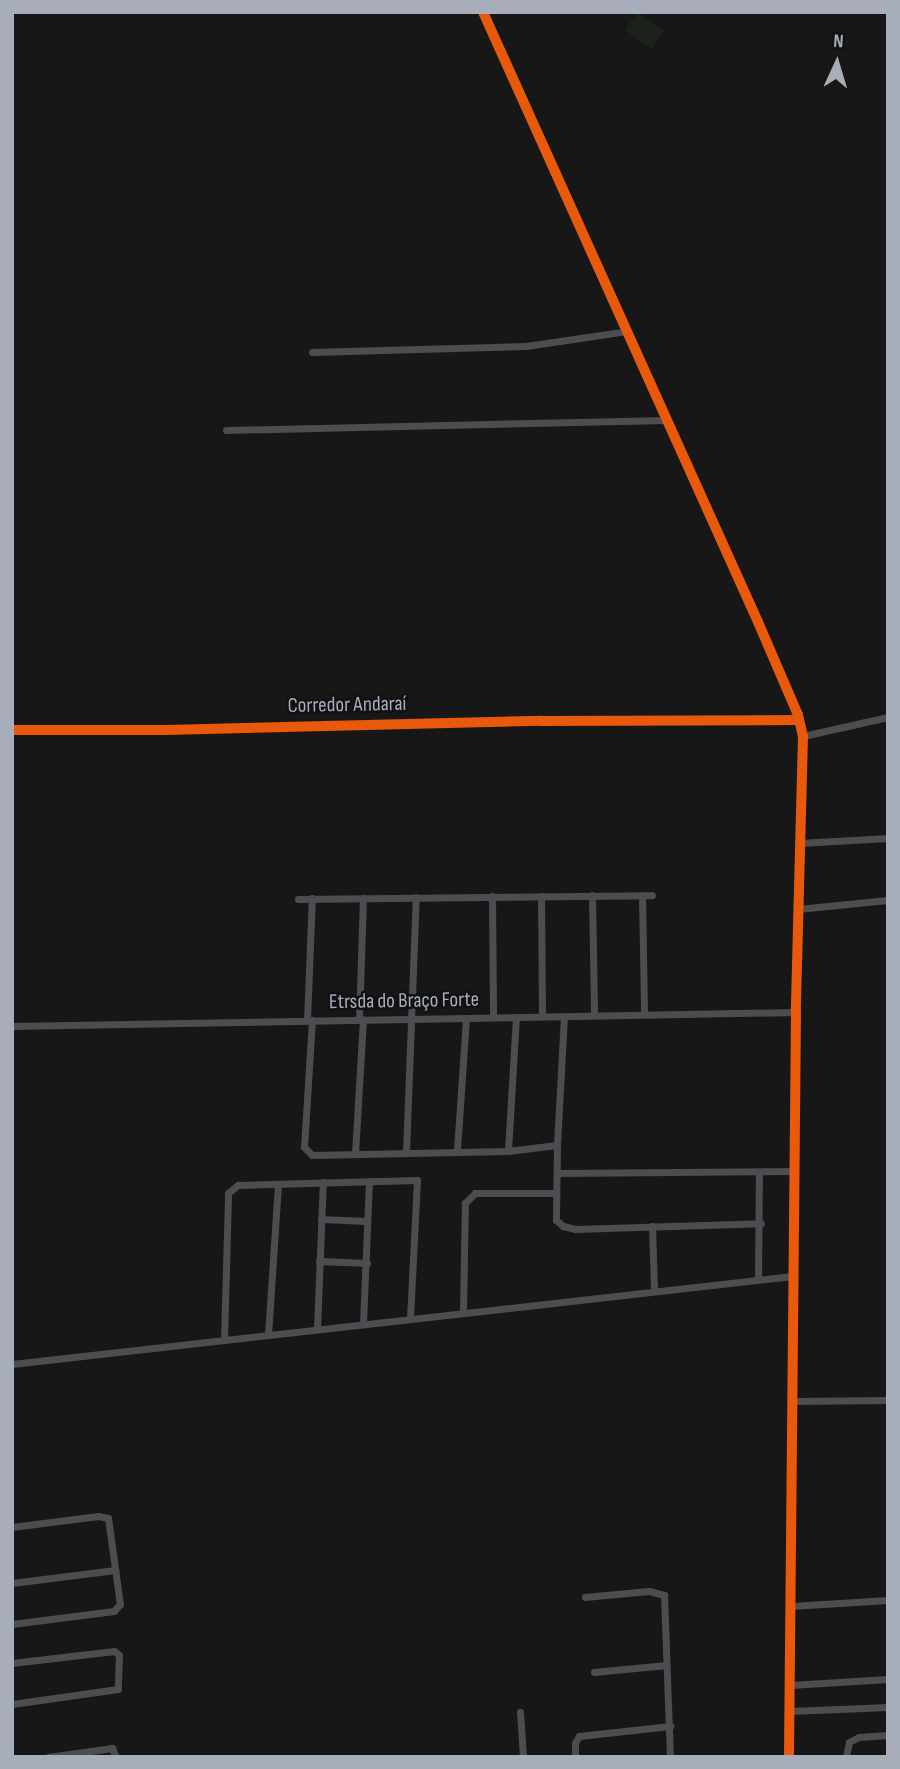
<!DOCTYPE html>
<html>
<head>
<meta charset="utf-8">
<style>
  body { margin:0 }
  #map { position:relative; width:900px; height:1769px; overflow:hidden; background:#171717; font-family:"Sofia Sans Condensed",sans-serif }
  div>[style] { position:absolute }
  .green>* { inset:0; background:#1b221b }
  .minor>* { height:7px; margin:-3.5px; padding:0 3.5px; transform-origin:3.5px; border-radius:3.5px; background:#4b4d50 }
  .cycleway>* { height:10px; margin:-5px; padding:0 5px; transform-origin:5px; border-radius:5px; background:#e8590c }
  span { translate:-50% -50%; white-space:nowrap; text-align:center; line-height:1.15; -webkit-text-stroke:5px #111113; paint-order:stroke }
  .street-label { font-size:21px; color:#a7aeba }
  .frame { position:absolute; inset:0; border:14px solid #a7aeba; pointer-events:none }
  .north { position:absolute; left:802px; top:28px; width:70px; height:70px; -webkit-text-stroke:5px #111113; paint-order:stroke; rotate:4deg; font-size:19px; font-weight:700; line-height:28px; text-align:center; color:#a7aeba }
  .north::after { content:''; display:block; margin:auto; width:24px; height:32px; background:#a7aeba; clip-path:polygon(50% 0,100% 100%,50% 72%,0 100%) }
</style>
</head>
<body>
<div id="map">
  <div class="green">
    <i style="clip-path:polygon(637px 13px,664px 31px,652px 49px,625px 30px)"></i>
  </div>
  <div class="minor">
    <i style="left:483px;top:12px;width:669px;rotate:65.73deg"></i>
    <i style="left:758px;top:622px;width:101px;rotate:66.7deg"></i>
    <i style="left:798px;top:715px;width:22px;rotate:77deg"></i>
    <i style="left:803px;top:736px;width:276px;rotate:91.5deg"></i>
    <i style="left:796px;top:1012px;width:745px;rotate:90.54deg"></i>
    <i style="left:312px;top:352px;width:214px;rotate:-1.6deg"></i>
    <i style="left:526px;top:346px;width:102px;rotate:-8.4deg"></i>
    <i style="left:226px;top:430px;width:441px;rotate:-1.3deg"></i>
    <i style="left:12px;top:730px;width:153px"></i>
    <i style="left:165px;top:730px;width:376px;rotate:-1.4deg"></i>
    <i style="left:541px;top:721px;width:258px;rotate:-0.2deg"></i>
    <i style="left:803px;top:736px;width:87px;rotate:-12.6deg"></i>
    <i style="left:800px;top:843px;width:88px;rotate:-3.3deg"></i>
    <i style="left:592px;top:895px;width:120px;rotate:89deg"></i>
    <i style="left:642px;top:895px;width:119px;rotate:89deg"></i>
    <i style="left:492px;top:896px;width:121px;rotate:89.5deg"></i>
    <i style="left:541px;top:896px;width:120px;rotate:89.5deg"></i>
    <i style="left:298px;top:899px;width:354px;rotate:-0.6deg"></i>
    <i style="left:798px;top:909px;width:90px;rotate:-5.7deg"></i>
    <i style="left:359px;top:1019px;width:121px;rotate:-88.1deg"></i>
    <i style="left:307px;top:1020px;width:122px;rotate:-87.7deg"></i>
    <i style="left:312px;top:1020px;width:127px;rotate:93.6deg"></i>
    <i style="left:304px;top:1147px;width:11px;rotate:45deg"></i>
    <i style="left:312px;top:1155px;width:196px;rotate:-1.2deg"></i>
    <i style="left:508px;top:1151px;width:49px;rotate:-7deg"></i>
    <i style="left:557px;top:1145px;width:129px;rotate:-86.9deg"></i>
    <i style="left:12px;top:1026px;width:784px;rotate:-1.02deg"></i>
    <i style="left:557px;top:1145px;width:75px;rotate:90.8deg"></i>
    <i style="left:556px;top:1220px;width:9px;rotate:41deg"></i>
    <i style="left:563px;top:1226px;width:12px;rotate:14deg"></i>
    <i style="left:575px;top:1229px;width:186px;rotate:-1.8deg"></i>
    <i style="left:457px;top:1150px;width:132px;rotate:-86.1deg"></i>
    <i style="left:508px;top:1151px;width:134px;rotate:-86.6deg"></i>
    <i style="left:406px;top:1152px;width:255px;rotate:-87.8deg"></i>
    <i style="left:355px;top:1154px;width:135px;rotate:-86.6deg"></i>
    <i style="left:557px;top:1173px;width:237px;rotate:-0.5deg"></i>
    <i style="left:321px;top:1219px;width:46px;rotate:2.5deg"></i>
    <i style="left:652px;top:1226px;width:65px;rotate:88.2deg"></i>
    <i style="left:319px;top:1261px;width:48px;rotate:2.4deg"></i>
    <i style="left:758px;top:1279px;width:106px;rotate:-89.5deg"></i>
    <i style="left:463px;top:1313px;width:110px;rotate:-89deg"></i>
    <i style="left:465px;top:1203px;width:14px;rotate:-45deg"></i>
    <i style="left:475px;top:1193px;width:81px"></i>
    <i style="left:363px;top:1324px;width:143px;rotate:-87.6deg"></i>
    <i style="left:317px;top:1329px;width:147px;rotate:-87.7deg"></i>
    <i style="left:268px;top:1335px;width:151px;rotate:-86.2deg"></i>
    <i style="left:224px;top:1340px;width:147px;rotate:-88.4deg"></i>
    <i style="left:228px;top:1193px;width:13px;rotate:-39deg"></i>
    <i style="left:238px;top:1185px;width:179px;rotate:-1.6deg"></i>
    <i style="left:417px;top:1180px;width:139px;rotate:92.9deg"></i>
    <i style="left:12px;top:1364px;width:786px;rotate:-6.43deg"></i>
    <i style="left:792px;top:1401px;width:96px;rotate:-0.6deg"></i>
    <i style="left:12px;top:1527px;width:87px;rotate:-7.3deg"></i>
    <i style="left:98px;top:1516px;width:10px;rotate:11deg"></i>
    <i style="left:108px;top:1518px;width:87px;rotate:82.1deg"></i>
    <i style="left:120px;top:1604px;width:9px;rotate:131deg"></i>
    <i style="left:114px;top:1611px;width:103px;rotate:172.7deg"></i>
    <i style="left:12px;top:1583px;width:104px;rotate:-7.2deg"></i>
    <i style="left:585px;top:1597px;width:64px;rotate:-5.4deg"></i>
    <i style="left:649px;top:1591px;width:16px;rotate:15deg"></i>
    <i style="left:664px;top:1595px;width:162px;rotate:87.9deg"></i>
    <i style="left:791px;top:1606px;width:97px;rotate:-3.5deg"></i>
    <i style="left:12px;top:1663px;width:103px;rotate:-6.7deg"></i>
    <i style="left:114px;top:1651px;width:6px;rotate:39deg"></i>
    <i style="left:119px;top:1655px;width:34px;rotate:92deg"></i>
    <i style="left:118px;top:1689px;width:107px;rotate:171.9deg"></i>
    <i style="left:594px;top:1672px;width:73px;rotate:-5.5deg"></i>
    <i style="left:790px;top:1685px;width:98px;rotate:-3.5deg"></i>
    <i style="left:790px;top:1711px;width:98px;rotate:-2.3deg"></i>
    <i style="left:520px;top:1712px;width:45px;rotate:86.2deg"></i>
    <i style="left:48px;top:1757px;width:65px;rotate:-8deg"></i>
    <i style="left:112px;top:1748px;width:10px;rotate:66deg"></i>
    <i style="left:575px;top:1757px;width:14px;rotate:-90deg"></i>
    <i style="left:575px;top:1743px;width:8px;rotate:-60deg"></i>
    <i style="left:579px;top:1736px;width:92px;rotate:-6.3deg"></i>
    <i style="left:846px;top:1757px;width:15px;rotate:-79deg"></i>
    <i style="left:849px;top:1742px;width:11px;rotate:-27deg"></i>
    <i style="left:859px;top:1737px;width:29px;rotate:-4deg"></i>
  </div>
  <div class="cycleway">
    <i style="left:483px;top:12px;width:669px;rotate:65.73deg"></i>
    <i style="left:758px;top:622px;width:101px;rotate:66.7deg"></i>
    <i style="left:798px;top:715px;width:22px;rotate:77deg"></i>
    <i style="left:803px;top:736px;width:276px;rotate:91.5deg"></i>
    <i style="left:796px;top:1012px;width:745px;rotate:90.54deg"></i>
    <i style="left:12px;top:730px;width:153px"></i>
    <i style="left:165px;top:730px;width:376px;rotate:-1.4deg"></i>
    <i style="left:541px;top:721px;width:258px;rotate:-0.2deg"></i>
  </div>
  <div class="street-label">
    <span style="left:347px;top:705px;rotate:-1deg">Corredor Andaraí</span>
    <span style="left:404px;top:1001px;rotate:-1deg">Etrsda do Braço Forte</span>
  </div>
  <div class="frame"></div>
  <div class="north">N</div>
</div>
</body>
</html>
